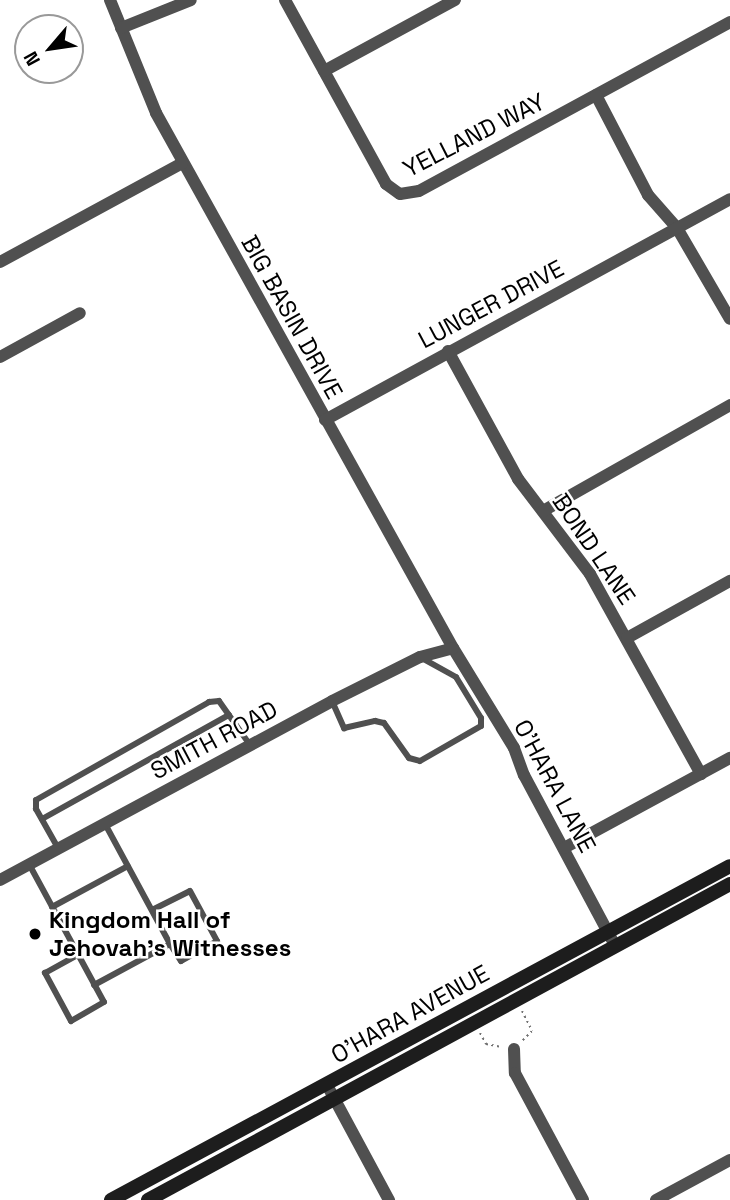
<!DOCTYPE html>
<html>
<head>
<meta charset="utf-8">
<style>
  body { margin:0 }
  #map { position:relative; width:730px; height:1200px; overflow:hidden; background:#fff; font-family:"Space Grotesk",sans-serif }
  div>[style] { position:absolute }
  .path>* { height:2px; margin-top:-1px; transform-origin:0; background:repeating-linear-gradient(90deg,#727272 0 2px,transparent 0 5.5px) }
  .lane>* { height:6px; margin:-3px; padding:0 3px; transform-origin:3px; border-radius:3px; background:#505050 }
  .street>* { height:12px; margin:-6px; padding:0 6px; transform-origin:6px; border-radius:6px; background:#505050 }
  .secondary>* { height:14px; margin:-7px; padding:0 7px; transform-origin:7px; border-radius:7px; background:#1d1d1d }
  .dots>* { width:19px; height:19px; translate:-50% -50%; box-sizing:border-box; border:4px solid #fff; border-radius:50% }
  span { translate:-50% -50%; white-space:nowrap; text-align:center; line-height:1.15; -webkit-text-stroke:5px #fff; paint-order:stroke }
  .street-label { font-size:24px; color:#000 }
  .poi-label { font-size:24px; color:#000; font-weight:700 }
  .left { translate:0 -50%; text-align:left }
  .north { position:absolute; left:14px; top:14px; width:70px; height:70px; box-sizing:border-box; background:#fff; border:2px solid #999; border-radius:50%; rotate:241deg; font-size:19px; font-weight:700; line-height:28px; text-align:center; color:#000 }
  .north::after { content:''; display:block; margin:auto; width:24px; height:32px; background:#000; clip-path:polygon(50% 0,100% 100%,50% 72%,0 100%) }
</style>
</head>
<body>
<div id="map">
  <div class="path">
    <i style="left:522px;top:1011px;width:22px;rotate:63deg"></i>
    <i style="left:532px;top:1031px;width:14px;rotate:135deg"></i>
    <i style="left:480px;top:1033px;width:13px;rotate:61deg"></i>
    <i style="left:486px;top:1044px;width:16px;rotate:11deg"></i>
  </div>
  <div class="lane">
    <i style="left:332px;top:701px;width:30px;rotate:66deg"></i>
    <i style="left:344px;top:728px;width:32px;rotate:-13deg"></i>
    <i style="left:375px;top:721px;width:9px;rotate:13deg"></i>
    <i style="left:384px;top:723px;width:43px;rotate:54.5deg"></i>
    <i style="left:409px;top:758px;width:11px;rotate:15deg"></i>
    <i style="left:420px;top:761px;width:70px;rotate:-29.8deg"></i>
    <i style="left:481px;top:726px;width:8px;rotate:-90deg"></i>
    <i style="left:481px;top:718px;width:48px;rotate:-121.4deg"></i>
    <i style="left:456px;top:677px;width:39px;rotate:-151deg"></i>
    <i style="left:42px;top:819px;width:214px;rotate:-29.1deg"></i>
    <i style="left:58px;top:848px;width:45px;rotate:-119.4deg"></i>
    <i style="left:36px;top:809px;width:9px;rotate:-90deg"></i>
    <i style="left:36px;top:800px;width:199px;rotate:-29.5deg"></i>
    <i style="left:209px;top:702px;width:10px;rotate:-6deg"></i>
    <i style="left:219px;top:701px;width:54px;rotate:54.8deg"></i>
    <i style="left:29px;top:864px;width:157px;rotate:61.5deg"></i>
    <i style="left:104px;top:1002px;width:38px;rotate:150deg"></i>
    <i style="left:71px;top:1021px;width:55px;rotate:-118.4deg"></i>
    <i style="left:45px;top:973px;width:38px;rotate:-29deg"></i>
    <i style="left:52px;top:907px;width:86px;rotate:-28.3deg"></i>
    <i style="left:152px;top:910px;width:42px;rotate:-26.6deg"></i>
    <i style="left:190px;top:891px;width:57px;rotate:61.6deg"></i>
    <i style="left:217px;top:941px;width:41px;rotate:150.9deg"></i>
    <i style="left:181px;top:961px;width:20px;rotate:-123deg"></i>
    <i style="left:94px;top:985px;width:86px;rotate:-28.3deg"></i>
    <i style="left:170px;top:944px;width:139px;rotate:-118.4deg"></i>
  </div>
  <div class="street">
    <i style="left:110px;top:0;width:122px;rotate:67.8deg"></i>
    <i style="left:156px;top:113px;width:612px;rotate:60.96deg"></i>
    <i style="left:453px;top:648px;width:117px;rotate:58.6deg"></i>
    <i style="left:514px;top:748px;width:29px;rotate:70deg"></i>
    <i style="left:524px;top:775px;width:187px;rotate:61.9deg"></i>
    <i style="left:285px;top:0;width:210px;rotate:61.2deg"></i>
    <i style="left:386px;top:184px;width:17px;rotate:36deg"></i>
    <i style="left:400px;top:194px;width:19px;rotate:-9deg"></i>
    <i style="left:419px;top:191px;width:354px;rotate:-28.5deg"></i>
    <i style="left:121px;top:28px;width:75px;rotate:-21.8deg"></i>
    <i style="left:324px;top:71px;width:149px;rotate:-28.5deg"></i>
    <i style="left:596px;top:95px;width:113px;rotate:62.5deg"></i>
    <i style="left:648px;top:195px;width:44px;rotate:48.7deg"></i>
    <i style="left:677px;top:228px;width:105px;rotate:59.8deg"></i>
    <i style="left:0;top:262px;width:207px;rotate:-28.5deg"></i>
    <i style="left:448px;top:351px;width:146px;rotate:61.3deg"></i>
    <i style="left:518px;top:479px;width:119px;rotate:52.8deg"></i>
    <i style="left:590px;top:574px;width:229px;rotate:61deg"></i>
    <i style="left:0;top:357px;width:91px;rotate:-28.8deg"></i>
    <i style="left:325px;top:420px;width:461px;rotate:-28.6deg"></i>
    <i style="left:543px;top:511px;width:215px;rotate:-29.5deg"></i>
    <i style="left:627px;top:638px;width:118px;rotate:-29deg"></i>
    <i style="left:564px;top:848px;width:189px;rotate:-28.5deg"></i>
    <i style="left:0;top:880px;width:377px;rotate:-28.3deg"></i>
    <i style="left:332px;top:701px;width:98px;rotate:-26.6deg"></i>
    <i style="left:420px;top:657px;width:34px;rotate:-15deg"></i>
    <i style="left:514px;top:1049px;width:24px;rotate:88deg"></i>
    <i style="left:515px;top:1073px;width:144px;rotate:61.8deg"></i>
    <i style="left:327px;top:1085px;width:131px;rotate:61.7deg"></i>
    <i style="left:656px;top:1200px;width:84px;rotate:-28.4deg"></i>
  </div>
  <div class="secondary">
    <i style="left:111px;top:1200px;width:703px;rotate:-28.35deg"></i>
    <i style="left:148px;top:1200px;width:662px;rotate:-28.5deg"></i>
  </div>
  <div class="dots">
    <i style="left:35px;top:934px;background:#000"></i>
  </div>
  <div class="street-label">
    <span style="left:474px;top:135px;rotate:-27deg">YELLAND WAY</span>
    <span style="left:491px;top:304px;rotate:-28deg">LUNGER DRIVE</span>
    <span style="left:292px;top:317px;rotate:61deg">BIG BASIN DRIVE</span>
    <span style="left:594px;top:549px;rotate:56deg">BOND LANE</span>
    <span style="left:214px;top:740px;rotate:-28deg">SMITH ROAD</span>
    <span style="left:555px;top:786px;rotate:62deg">O'HARA LANE</span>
    <span style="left:410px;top:1014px;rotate:-29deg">O'HARA AVENUE</span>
  </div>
  <div class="poi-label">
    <span class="left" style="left:49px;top:934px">Kingdom Hall of<br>Jehovah's Witnesses</span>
  </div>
  <div class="north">N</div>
</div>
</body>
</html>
